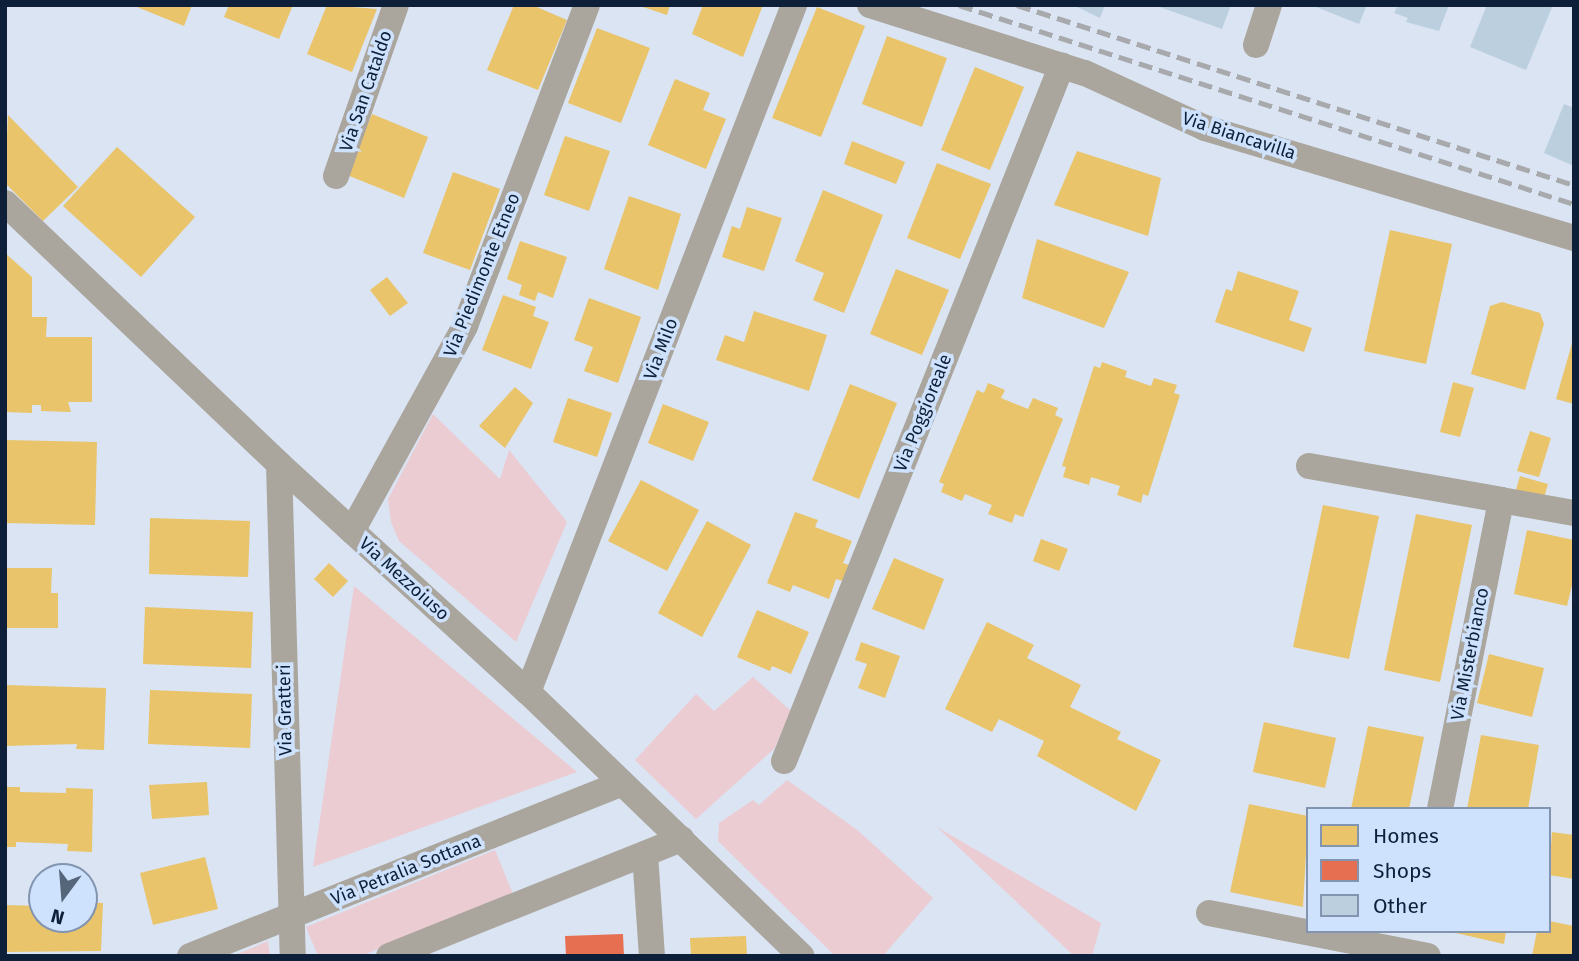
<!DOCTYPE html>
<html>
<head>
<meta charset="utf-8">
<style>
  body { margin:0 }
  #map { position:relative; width:1579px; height:961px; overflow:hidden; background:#dae4f2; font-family:"Fira Sans",sans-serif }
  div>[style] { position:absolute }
  .green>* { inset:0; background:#ecccd3 }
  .homes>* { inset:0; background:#e9c46a }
  .shops>* { inset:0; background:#e76f51 }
  .building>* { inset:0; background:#bbcfde }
  .street>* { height:26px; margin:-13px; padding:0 13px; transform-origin:13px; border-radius:13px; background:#aaa59d }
  .rail>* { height:5px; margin-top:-2.5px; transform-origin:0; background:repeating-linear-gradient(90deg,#a7a9ad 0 14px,transparent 0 21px) }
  span { translate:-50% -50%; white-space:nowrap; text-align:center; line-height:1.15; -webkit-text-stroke:7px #cfe2fd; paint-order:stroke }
  .street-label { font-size:18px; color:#0e2039 }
  .frame { position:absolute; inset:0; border:7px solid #0e2039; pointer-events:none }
  .legend { position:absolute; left:1306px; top:807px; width:245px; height:126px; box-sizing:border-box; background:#cfe2fd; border:2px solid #8294af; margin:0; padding:9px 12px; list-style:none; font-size:21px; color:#0e2039 }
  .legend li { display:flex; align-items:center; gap:14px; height:35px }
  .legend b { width:35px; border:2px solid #8294af }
  .north { position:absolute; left:28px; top:863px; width:70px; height:70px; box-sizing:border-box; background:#cfe2fd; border:2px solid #8294af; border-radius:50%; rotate:196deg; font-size:19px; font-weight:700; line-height:28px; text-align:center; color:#0e2039 }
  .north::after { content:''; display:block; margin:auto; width:24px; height:32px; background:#55657a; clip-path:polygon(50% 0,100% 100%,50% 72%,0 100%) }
</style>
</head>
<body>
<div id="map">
  <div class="green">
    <i style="clip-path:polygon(433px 414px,500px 479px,509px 450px,567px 522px,516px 642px,399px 541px,391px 522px,388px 499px)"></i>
    <i style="clip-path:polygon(354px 586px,577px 772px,313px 867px)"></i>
    <i style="clip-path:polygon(753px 677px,791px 711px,774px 749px,696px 819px,635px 760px,696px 694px,714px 711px)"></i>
    <i style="clip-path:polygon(787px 780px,856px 829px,933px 898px,883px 956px,835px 956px,718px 841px,719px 823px,753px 800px,759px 805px)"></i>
    <i style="clip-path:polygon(937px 827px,1101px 923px,1092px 956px,1074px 956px)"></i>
    <i style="clip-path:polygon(495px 850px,513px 894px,361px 956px,318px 956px,306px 927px)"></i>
    <i style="clip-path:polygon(268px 941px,270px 956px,233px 956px)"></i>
  </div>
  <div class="homes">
    <i style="clip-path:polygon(132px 5px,192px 5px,184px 26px)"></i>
    <i style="clip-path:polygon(229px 5px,293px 5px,279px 39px,224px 17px)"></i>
    <i style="clip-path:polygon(327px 5px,377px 9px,352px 72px,307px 54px)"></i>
    <i style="clip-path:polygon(514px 5px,532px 5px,567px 20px,538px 90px,487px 70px)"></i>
    <i style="clip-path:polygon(637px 5px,670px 5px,667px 15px)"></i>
    <i style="clip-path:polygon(703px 5px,763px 5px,743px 57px,692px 34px)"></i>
    <i style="clip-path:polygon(817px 7px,865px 26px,821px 137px,772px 118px)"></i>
    <i style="clip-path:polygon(597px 28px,650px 48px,621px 123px,568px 103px)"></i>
    <i style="clip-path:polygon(887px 36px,947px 58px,922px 127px,862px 104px)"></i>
    <i style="clip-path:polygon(975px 67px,1024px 87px,990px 170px,941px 150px)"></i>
    <i style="clip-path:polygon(675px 79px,710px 93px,703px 110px,726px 119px,706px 169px,648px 145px)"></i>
    <i style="clip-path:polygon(372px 114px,428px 137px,404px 198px,347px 175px)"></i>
    <i style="clip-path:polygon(8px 115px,78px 187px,43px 221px,5px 183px)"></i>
    <i style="clip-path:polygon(565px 136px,610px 151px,589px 211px,544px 195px)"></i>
    <i style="clip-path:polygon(852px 141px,905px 162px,896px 184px,844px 164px)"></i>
    <i style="clip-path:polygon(117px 147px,195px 217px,141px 277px,63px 206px)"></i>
    <i style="clip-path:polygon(1077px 151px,1161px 178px,1148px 236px,1054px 205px)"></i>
    <i style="clip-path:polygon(937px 163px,991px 184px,960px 259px,907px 238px)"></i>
    <i style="clip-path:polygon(453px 172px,500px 189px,470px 270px,423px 253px)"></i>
    <i style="clip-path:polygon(823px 190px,883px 215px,844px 313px,813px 300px,824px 273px,795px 261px)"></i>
    <i style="clip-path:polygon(629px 196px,681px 214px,658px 290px,604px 269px)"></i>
    <i style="clip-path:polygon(747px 207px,782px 218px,764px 271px,722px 257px,732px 226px,740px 229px)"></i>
    <i style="clip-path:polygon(1390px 230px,1452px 244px,1426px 364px,1364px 351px)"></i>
    <i style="clip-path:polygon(1037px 239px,1129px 272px,1104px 328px,1022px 298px)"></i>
    <i style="clip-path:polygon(520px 241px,567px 257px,553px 298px,538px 292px,535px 301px,519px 295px,522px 285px,507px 279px)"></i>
    <i style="clip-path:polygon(5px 253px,32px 277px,32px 317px,47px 317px,46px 337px,92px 337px,92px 402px,68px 402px,71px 412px,41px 411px,41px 405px,32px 405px,32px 413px,5px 412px)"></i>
    <i style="clip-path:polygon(896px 269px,949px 290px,922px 355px,870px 334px)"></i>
    <i style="clip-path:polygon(1238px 271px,1299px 291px,1289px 320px,1312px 328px,1304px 352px,1215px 322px,1226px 289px,1232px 291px)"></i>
    <i style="clip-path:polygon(387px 277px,408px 303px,390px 316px,370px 290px)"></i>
    <i style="clip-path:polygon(503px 295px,536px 307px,533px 316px,549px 322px,531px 369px,482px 350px)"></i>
    <i style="clip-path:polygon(589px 298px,641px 317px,618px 383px,584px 371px,593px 347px,574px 340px)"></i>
    <i style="clip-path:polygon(1502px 302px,1540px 313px,1544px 324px,1525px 390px,1471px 374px,1490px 306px)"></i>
    <i style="clip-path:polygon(754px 311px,827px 335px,809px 391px,716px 360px,725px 335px,744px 342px)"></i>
    <i style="clip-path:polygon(1573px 340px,1574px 341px,1574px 404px,1556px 399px)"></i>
    <i style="clip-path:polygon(1102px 362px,1127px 371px,1125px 377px,1151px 386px,1154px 378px,1177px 385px,1174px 393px,1180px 395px,1148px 496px,1143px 494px,1141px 503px,1117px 495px,1120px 486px,1091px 477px,1089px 485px,1063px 477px,1066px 467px,1062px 466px,1094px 366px,1100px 368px)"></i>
    <i style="clip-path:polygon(1453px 382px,1474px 388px,1460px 437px,1440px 432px)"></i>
    <i style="clip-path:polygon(988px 383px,1005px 390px,1001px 398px,1028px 409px,1033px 398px,1058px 408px,1055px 415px,1063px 419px,1023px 517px,1015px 514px,1012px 523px,988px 514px,992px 505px,965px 494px,962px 501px,941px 492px,944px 484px,939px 482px,977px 390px,984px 393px)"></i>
    <i style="clip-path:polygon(850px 384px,897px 403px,859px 499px,812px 480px)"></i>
    <i style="clip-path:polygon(515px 387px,533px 403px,505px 448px,479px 426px)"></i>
    <i style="clip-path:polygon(568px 398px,612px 413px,597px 457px,553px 442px)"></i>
    <i style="clip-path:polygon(663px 404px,709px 422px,693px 461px,648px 443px)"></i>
    <i style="clip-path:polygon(1530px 431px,1551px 438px,1539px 477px,1517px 471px)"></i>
    <i style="clip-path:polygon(5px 440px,97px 442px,95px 525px,5px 523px)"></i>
    <i style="clip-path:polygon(1520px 476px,1548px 484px,1543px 501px,1515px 493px)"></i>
    <i style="clip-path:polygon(641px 480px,699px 510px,667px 571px,608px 541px)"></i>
    <i style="clip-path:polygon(1323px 505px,1379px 516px,1349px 659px,1293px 647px)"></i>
    <i style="clip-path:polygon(795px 512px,818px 520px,815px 527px,852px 541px,843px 563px,849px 565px,843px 581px,836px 579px,829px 599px,793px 585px,790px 592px,767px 583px)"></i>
    <i style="clip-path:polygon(1416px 514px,1472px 525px,1440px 682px,1384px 670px)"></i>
    <i style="clip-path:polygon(150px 518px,250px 521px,248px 577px,149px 574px)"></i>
    <i style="clip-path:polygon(707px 521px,751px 545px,702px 637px,658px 613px)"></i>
    <i style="clip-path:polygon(1527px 530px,1574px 540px,1574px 577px,1567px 606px,1514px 594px)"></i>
    <i style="clip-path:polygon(1041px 539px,1068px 549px,1059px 571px,1033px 561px)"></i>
    <i style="clip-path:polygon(894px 558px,944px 579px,924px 630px,872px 609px)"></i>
    <i style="clip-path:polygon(329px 563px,348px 581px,333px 597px,314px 579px)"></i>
    <i style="clip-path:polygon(5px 568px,52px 568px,51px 593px,58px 593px,58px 628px,5px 628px)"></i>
    <i style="clip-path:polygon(145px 607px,253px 612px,251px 668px,143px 664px)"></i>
    <i style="clip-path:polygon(757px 610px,809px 632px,791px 674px,772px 666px,770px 671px,737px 657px)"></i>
    <i style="clip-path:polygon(987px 622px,1034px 645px,1027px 658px,1081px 685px,1070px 707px,1121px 732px,1117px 739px,1161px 760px,1136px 811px,1037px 756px,1044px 741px,999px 719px,992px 732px,945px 709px)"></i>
    <i style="clip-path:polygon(861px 642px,900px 656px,885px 698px,858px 688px,867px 664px,855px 660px)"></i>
    <i style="clip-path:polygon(1489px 654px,1544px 668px,1532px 717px,1477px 703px)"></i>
    <i style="clip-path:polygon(5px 685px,106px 688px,104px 750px,76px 749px,77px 744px,5px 746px)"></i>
    <i style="clip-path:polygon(150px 690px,252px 694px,250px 748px,148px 744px)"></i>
    <i style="clip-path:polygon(1264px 722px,1336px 738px,1325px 788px,1253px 772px)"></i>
    <i style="clip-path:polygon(1368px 726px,1424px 737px,1409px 809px,1351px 809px)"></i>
    <i style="clip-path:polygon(1481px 735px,1539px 745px,1528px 809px,1467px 809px)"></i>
    <i style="clip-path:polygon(207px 782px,209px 815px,152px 819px,149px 785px)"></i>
    <i style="clip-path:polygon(5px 787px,20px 787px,20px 792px,66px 793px,66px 788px,93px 789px,92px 852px,67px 851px,68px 844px,16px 842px,16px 847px,5px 847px)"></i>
    <i style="clip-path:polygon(1249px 804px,1308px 816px,1303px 907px,1230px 892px)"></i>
    <i style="clip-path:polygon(1552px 832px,1574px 835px,1574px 879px,1549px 875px)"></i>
    <i style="clip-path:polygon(205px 857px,218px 909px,153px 925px,140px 873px)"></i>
    <i style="clip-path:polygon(84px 902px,103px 903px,101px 951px,5px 952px,5px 905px,42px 906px,42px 919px,84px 919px)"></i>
    <i style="clip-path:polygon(1549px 921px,1574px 926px,1574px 956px,1532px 956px,1537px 931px,1549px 931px)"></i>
    <i style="clip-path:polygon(1447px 931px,1506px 931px,1504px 944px)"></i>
    <i style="clip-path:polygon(746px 936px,747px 956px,691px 956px,690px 938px)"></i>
  </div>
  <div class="shops">
    <i style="clip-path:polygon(623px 934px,624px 956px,566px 956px,565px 936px)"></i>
  </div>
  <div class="building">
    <i style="clip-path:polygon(1073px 5px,1105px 5px,1100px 18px)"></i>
    <i style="clip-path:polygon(1154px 5px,1231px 5px,1222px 29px)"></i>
    <i style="clip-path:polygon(1311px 5px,1367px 5px,1359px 24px)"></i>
    <i style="clip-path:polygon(1398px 5px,1449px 5px,1439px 31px,1406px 22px,1408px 18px,1394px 13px)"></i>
    <i style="clip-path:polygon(1487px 5px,1553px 5px,1526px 70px,1470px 47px)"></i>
    <i style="clip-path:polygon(1564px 104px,1574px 108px,1574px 166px,1544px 153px)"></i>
  </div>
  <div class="street">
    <i style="left:870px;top:5px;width:225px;rotate:17.6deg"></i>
    <i style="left:1085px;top:73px;width:132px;rotate:24.6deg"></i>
    <i style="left:1205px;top:128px;width:385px;rotate:16.6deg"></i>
    <i style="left:1256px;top:45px;width:42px;rotate:-72deg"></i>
    <i style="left:336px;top:176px;width:181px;rotate:-70.7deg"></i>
    <i style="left:5px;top:203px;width:378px;rotate:43.6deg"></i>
    <i style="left:279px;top:464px;width:338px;rotate:42.5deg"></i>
    <i style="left:528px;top:692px;width:380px;rotate:44deg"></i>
    <i style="left:279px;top:464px;width:492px;rotate:88.4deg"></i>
    <i style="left:1309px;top:466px;width:195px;rotate:10deg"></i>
    <i style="left:352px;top:531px;width:234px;rotate:-61.1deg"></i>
    <i style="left:465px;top:326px;width:343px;rotate:-69.2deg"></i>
    <i style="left:528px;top:692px;width:737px;rotate:-68.83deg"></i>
    <i style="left:784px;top:761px;width:749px;rotate:-68.23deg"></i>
    <i style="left:1440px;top:809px;width:315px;rotate:-78.8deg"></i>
    <i style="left:1501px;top:500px;width:74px;rotate:10.1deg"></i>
    <i style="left:645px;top:854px;width:102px;rotate:86.1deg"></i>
    <i style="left:1209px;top:913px;width:223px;rotate:11.1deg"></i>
    <i style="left:190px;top:956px;width:465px;rotate:-21.8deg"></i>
    <i style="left:389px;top:956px;width:315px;rotate:-21.8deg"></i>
  </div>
  <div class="rail">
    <i style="left:959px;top:5px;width:646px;rotate:17.93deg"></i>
    <i style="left:1017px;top:5px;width:585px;rotate:17.91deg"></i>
  </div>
  <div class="street-label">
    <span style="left:366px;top:91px;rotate:-71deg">Via San Cataldo</span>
    <span style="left:1239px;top:136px;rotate:18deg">Via Biancavilla</span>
    <span style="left:482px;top:275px;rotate:-68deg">Via Piedimonte Etneo</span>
    <span style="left:661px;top:349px;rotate:-69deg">Via Milo</span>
    <span style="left:923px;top:413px;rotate:-68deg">Via Poggioreale</span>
    <span style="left:404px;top:579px;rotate:42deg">Via Mezzoiuso</span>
    <span style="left:1470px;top:654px;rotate:-79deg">Via Misterbianco</span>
    <span style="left:285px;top:710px;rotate:-91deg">Via Gratteri</span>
    <span style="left:406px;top:870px;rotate:-22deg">Via Petralia Sottana</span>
  </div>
  <div class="frame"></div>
  <ul class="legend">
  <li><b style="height:19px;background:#e9c46a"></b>Homes</li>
  <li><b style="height:19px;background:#e76f51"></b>Shops</li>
  <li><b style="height:19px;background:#bbcfde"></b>Other</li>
  </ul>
  <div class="north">N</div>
</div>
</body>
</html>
